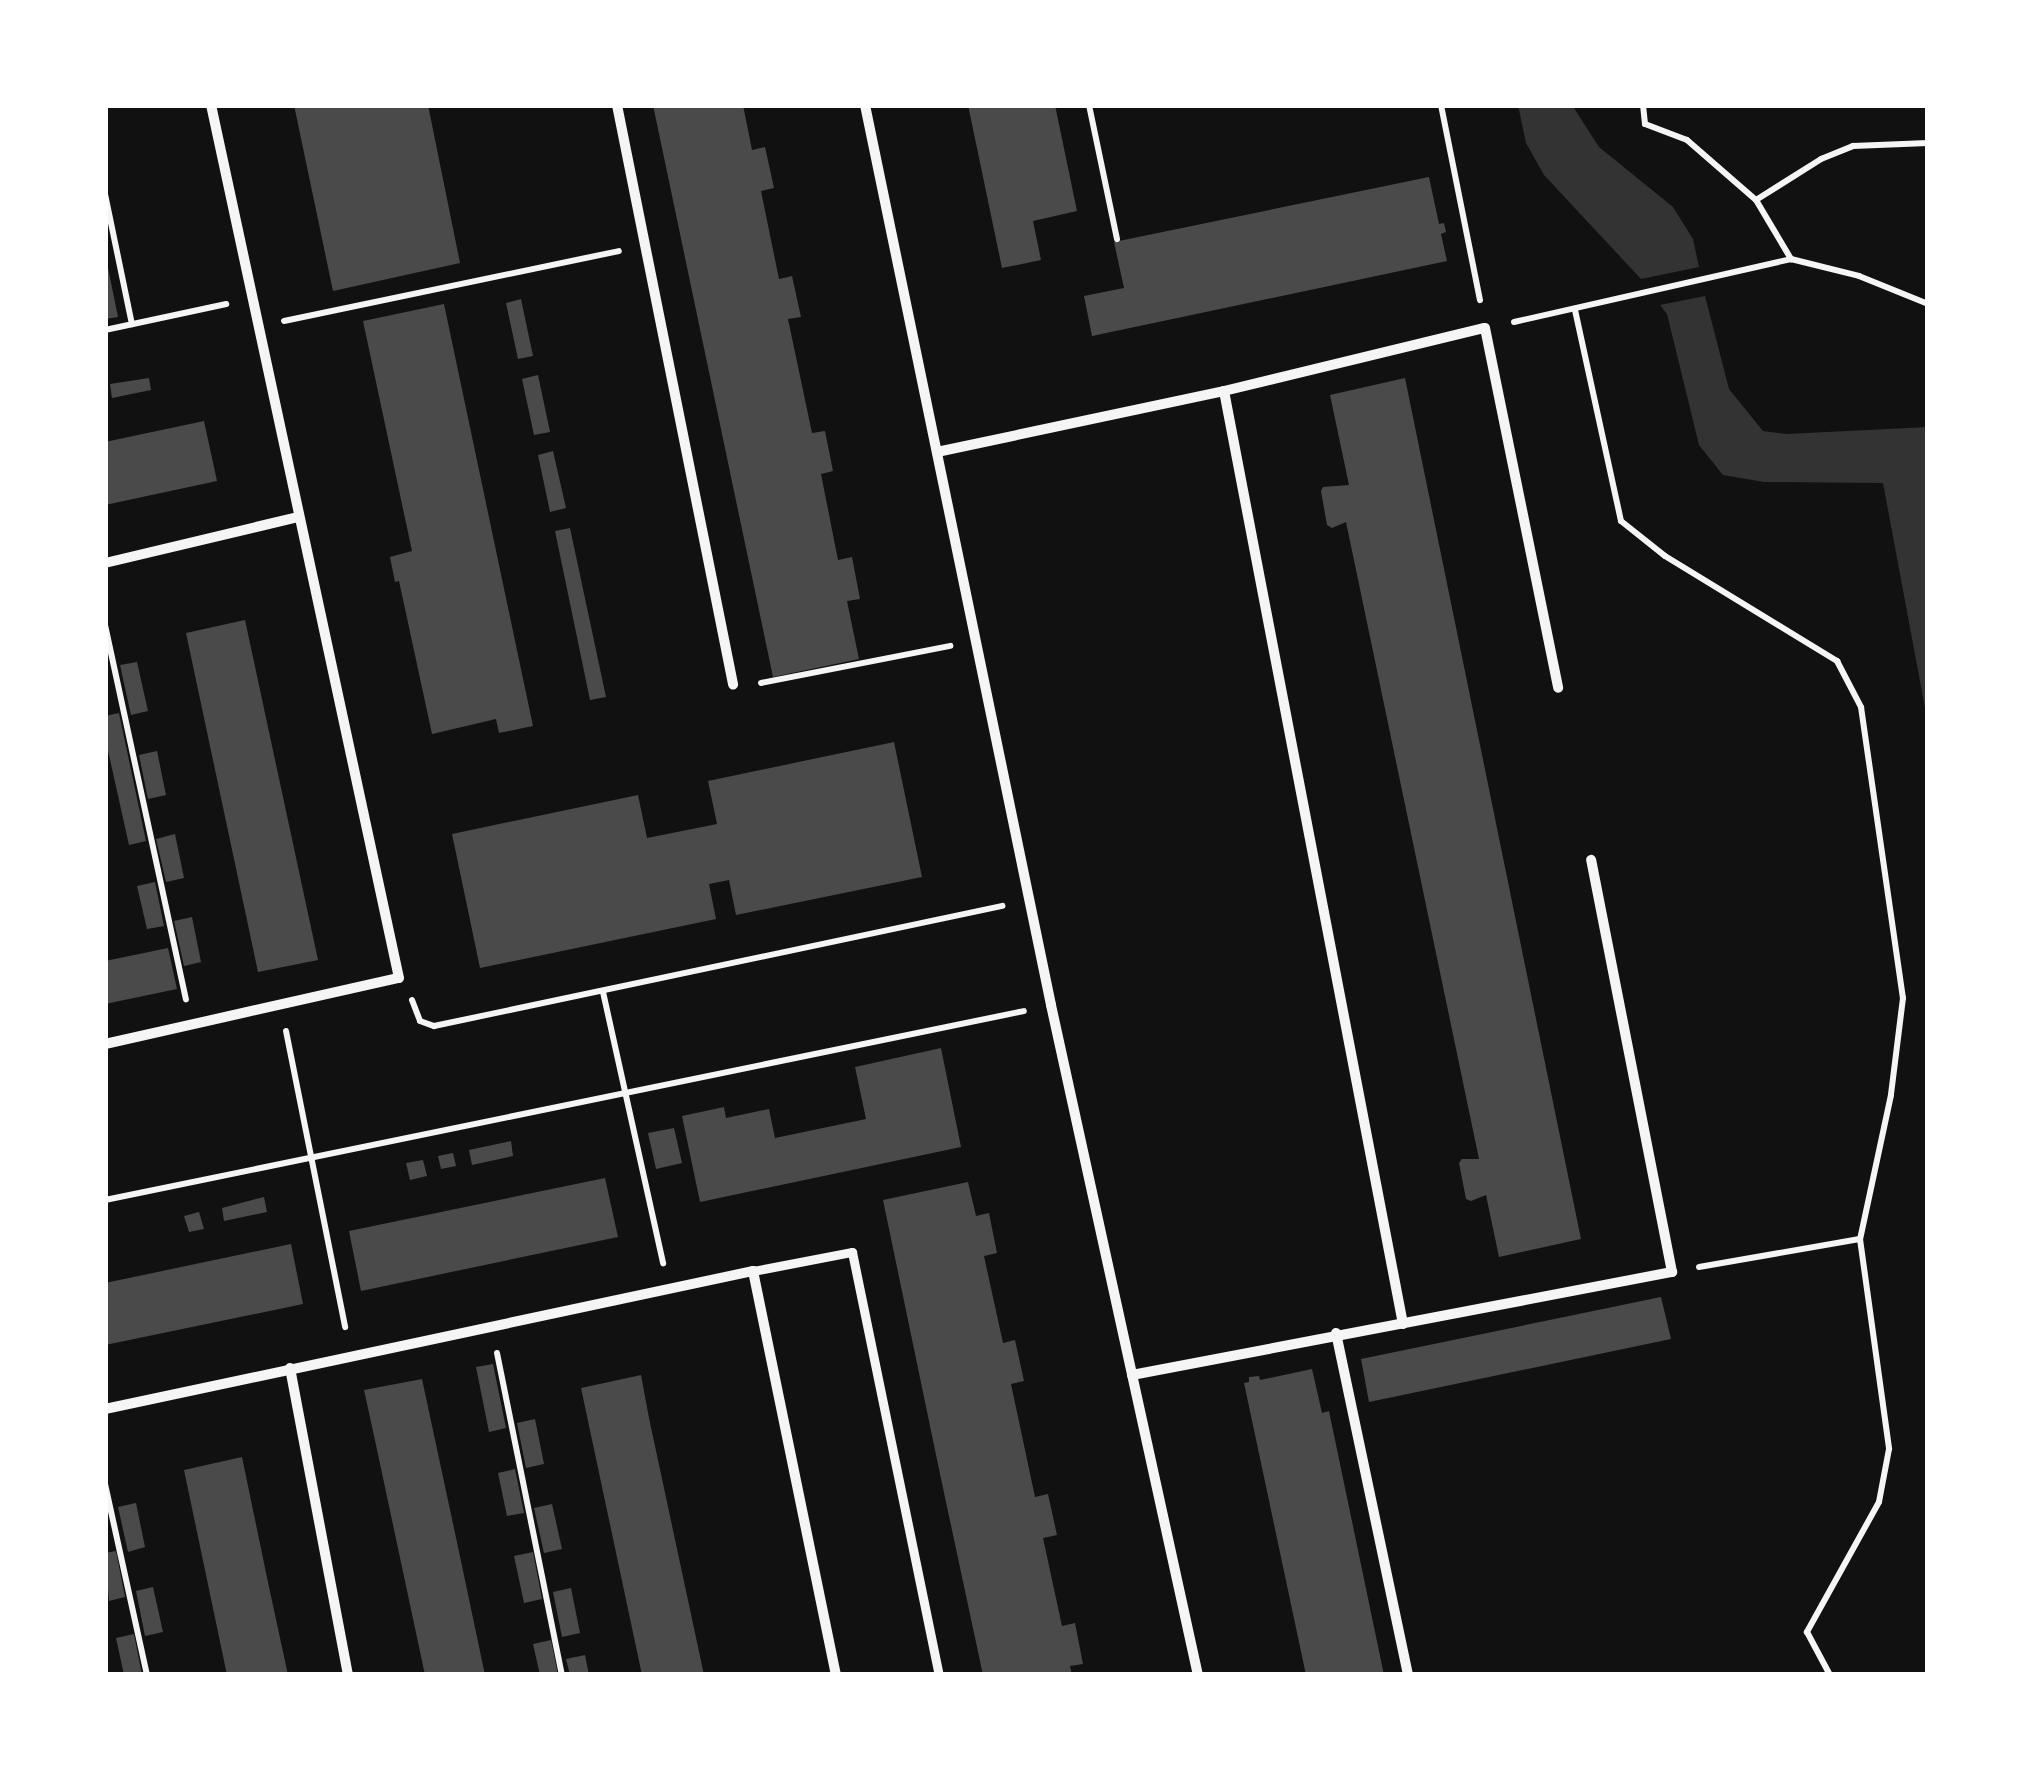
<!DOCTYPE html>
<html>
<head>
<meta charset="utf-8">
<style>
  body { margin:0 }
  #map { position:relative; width:2033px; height:1780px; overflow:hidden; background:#111; font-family:Inter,sans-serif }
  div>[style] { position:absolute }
  .water>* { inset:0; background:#333 }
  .building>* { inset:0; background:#4a4a4a }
  .path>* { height:6px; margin:-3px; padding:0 3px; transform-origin:3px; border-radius:3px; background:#f5f5f5 }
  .pedestrian>* { height:9px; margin:-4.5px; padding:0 4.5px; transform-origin:4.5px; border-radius:4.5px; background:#f5f5f5 }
  .minor>* { height:10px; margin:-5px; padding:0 5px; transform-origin:5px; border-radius:5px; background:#f5f5f5 }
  span { translate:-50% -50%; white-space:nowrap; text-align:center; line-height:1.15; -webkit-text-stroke:10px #fff; paint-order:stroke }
  .frame { position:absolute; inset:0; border:108px solid #fff; pointer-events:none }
</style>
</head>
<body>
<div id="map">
  <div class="water">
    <i style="clip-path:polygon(1518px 105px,1572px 105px,1599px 147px,1673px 207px,1693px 239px,1699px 267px,1641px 279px,1544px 175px,1526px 143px)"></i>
    <i style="clip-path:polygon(1705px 296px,1729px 389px,1763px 431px,1787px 434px,1928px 427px,1928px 724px,1883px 483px,1764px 482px,1723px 475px,1699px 445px,1667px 314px,1660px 305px)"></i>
  </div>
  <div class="building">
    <i style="clip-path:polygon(294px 105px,428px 105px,460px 263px,333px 291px)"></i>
    <i style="clip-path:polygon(653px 105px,743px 105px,752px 150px,765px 147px,774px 188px,761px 191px,779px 279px,792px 276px,801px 317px,788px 319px,812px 433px,825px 431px,833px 471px,821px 474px,838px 560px,852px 557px,860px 599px,847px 601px,859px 659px,773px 677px)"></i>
    <i style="clip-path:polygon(968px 105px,1055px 105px,1077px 211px,1033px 221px,1041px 260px,1002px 268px)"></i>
    <i style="clip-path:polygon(1429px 177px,1439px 224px,1444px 223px,1446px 232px,1441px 234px,1447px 261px,1092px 336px,1084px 296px,1124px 288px,1114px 242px)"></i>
    <i style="clip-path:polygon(107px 263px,118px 317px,105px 319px,105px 264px)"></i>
    <i style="clip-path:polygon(521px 299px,533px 356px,518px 359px,506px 303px)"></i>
    <i style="clip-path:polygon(444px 304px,533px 726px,499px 733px,496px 719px,432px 734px,399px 581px,395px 582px,390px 557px,412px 551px,363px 321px)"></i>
    <i style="clip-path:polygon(538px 375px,550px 432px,534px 435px,522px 379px)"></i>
    <i style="clip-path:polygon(149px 378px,151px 390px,112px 398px,110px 384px)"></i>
    <i style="clip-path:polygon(1405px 378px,1581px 1239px,1499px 1257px,1486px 1195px,1471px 1201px,1466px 1199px,1459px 1163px,1462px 1159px,1479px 1159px,1346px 522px,1332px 528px,1327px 525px,1321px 491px,1323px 487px,1349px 485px,1330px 395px)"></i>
    <i style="clip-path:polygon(204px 421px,217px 481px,105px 505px,105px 442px)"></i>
    <i style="clip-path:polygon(553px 451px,566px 508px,550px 512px,538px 455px)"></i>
    <i style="clip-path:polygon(570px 528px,606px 697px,590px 700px,555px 531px)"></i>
    <i style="clip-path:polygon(245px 620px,318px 960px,258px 972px,186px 633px)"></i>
    <i style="clip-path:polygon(137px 662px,148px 711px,131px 715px,120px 665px)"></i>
    <i style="clip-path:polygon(119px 713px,146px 841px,129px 845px,105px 737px,105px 716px)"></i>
    <i style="clip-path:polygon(894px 742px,922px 877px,736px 915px,729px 880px,709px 884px,716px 919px,480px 968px,452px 834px,638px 795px,647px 838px,717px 824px,708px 781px)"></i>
    <i style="clip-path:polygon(157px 751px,166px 795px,148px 799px,139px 755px)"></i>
    <i style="clip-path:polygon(175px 834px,184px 878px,166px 882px,156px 839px)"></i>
    <i style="clip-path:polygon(155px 882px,164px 926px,147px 929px,137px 886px)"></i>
    <i style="clip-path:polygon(192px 917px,201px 962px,184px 966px,174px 921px)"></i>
    <i style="clip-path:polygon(168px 948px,177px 989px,105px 1004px,105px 961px)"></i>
    <i style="clip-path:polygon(941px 1048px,961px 1147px,700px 1202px,682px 1116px,724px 1107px,726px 1118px,769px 1109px,775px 1138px,866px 1119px,855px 1067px)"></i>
    <i style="clip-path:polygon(674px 1128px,682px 1163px,656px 1169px,648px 1133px)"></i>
    <i style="clip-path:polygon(511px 1141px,513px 1156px,472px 1165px,469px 1150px)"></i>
    <i style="clip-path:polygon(453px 1153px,456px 1166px,441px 1169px,438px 1156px)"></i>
    <i style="clip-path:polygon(423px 1160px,427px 1176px,410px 1180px,406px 1163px)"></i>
    <i style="clip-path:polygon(605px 1178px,618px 1237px,361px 1291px,349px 1231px)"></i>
    <i style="clip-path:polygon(968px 1182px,976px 1216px,989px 1213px,997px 1253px,984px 1256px,1003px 1343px,1015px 1340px,1024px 1381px,1011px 1384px,1035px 1497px,1048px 1494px,1057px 1535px,1043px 1538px,1062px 1626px,1075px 1623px,1083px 1664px,1070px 1666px,1072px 1675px,983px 1675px,940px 1474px,883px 1200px)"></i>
    <i style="clip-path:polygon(264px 1197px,267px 1212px,224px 1221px,222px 1208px)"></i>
    <i style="clip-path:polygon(199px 1212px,204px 1229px,189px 1232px,184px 1216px)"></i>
    <i style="clip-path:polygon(291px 1244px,303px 1304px,105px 1345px,105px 1283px)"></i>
    <i style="clip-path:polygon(1661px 1297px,1671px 1339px,1369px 1402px,1361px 1359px)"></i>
    <i style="clip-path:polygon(493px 1364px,506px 1428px,489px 1432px,476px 1367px)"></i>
    <i style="clip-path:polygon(1312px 1369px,1322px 1413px,1329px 1411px,1384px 1675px,1306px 1675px,1244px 1383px,1249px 1382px,1249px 1377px,1259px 1376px,1260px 1380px)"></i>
    <i style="clip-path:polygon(641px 1375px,649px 1418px,704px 1675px,642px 1675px,581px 1388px)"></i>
    <i style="clip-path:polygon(422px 1379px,458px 1547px,485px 1675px,425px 1675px,373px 1431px,364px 1390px)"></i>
    <i style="clip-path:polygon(535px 1419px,544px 1464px,526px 1468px,517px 1423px)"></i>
    <i style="clip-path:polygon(242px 1457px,269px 1587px,288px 1675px,227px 1675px,184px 1470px)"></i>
    <i style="clip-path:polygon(515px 1469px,524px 1513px,507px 1516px,498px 1473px)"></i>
    <i style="clip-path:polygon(136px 1503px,145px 1547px,128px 1552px,118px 1507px)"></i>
    <i style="clip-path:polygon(552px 1504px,562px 1549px,544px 1553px,534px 1508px)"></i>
    <i style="clip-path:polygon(116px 1551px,125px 1597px,109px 1601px,105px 1553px)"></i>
    <i style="clip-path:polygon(533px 1552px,542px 1599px,524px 1603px,514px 1556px)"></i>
    <i style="clip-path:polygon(153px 1587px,163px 1632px,145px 1636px,136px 1591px)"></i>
    <i style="clip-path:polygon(571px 1588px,580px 1633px,562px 1637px,553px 1592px)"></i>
    <i style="clip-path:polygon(134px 1634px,142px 1675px,124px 1675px,116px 1638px)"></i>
    <i style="clip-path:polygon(551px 1640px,558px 1675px,540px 1675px,533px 1644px)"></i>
    <i style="clip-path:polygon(585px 1655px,589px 1675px,570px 1675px,566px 1659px)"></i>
  </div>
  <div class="path">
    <i style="left:1089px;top:105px;width:137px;rotate:78.2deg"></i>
    <i style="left:1441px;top:105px;width:199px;rotate:78.7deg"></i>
    <i style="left:1643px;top:105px;width:19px;rotate:84deg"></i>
    <i style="left:1645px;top:124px;width:45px;rotate:20.9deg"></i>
    <i style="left:1687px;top:140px;width:91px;rotate:41deg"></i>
    <i style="left:1756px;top:200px;width:69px;rotate:59.3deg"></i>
    <i style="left:1791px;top:259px;width:70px;rotate:14deg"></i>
    <i style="left:1859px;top:276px;width:74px;rotate:22.1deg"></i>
    <i style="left:105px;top:194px;width:133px;rotate:78.3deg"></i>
    <i style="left:1756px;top:200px;width:77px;rotate:-32.2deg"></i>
    <i style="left:1821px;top:159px;width:35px;rotate:-22deg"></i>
    <i style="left:1853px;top:146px;width:75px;rotate:-2.3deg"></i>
    <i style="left:1575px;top:310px;width:216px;rotate:77.7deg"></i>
    <i style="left:1621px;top:521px;width:56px;rotate:38.5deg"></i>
    <i style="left:1665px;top:556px;width:202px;rotate:31.4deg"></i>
    <i style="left:1837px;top:661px;width:52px;rotate:62.4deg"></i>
    <i style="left:1861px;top:707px;width:294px;rotate:81.8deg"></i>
    <i style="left:1903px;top:998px;width:98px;rotate:97.1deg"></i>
    <i style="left:1891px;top:1095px;width:147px;rotate:102.1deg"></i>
    <i style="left:1860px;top:1239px;width:212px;rotate:82.1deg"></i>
    <i style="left:1889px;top:1449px;width:54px;rotate:100.7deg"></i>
    <i style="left:1879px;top:1502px;width:149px;rotate:119deg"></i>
    <i style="left:1807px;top:1632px;width:49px;rotate:61.9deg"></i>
    <i style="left:284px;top:321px;width:342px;rotate:-11.8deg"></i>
    <i style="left:1514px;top:322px;width:284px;rotate:-12.8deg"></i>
    <i style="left:105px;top:330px;width:124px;rotate:-12.1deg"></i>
    <i style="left:105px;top:625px;width:383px;rotate:77.8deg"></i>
    <i style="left:761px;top:683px;width:193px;rotate:-11.1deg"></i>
    <i style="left:603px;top:992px;width:278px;rotate:77.5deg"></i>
    <i style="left:412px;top:1000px;width:22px;rotate:69deg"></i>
    <i style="left:420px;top:1021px;width:15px;rotate:20deg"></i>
    <i style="left:434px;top:1026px;width:581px;rotate:-11.93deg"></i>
    <i style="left:286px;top:1031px;width:302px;rotate:78.7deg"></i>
    <i style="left:105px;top:1200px;width:938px;rotate:-11.62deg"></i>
    <i style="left:1699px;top:1267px;width:163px;rotate:-9.9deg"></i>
    <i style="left:497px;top:1353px;width:328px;rotate:78.6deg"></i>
    <i style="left:105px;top:1484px;width:196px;rotate:77.6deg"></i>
  </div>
  <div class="pedestrian">
    <i style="left:753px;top:1271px;width:101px;rotate:-10.9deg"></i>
    <i style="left:852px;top:1252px;width:432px;rotate:78.4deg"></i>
  </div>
  <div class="minor">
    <i style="left:617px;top:105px;width:591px;rotate:78.67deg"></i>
    <i style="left:865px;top:105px;width:919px;rotate:78.32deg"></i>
    <i style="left:1051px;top:1005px;width:686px;rotate:77.63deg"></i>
    <i style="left:1224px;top:391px;width:950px;rotate:79.14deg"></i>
    <i style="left:937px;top:452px;width:293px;rotate:-12deg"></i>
    <i style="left:1224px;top:391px;width:268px;rotate:-13.6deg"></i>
    <i style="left:1485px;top:328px;width:367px;rotate:78.5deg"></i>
    <i style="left:105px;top:563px;width:198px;rotate:-13.4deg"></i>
    <i style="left:105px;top:1044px;width:301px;rotate:-12.7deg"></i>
    <i style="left:399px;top:978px;width:893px;rotate:-102.15deg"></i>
    <i style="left:1336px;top:1333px;width:349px;rotate:78.1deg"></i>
    <i style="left:290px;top:1368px;width:312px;rotate:79.3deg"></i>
    <i style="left:1132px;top:1375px;width:550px;rotate:-10.8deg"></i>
    <i style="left:1672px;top:1272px;width:420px;rotate:-101.1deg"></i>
    <i style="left:105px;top:1409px;width:663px;rotate:-12.02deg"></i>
    <i style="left:753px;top:1271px;width:412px;rotate:78.4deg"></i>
  </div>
  <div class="frame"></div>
</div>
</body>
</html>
